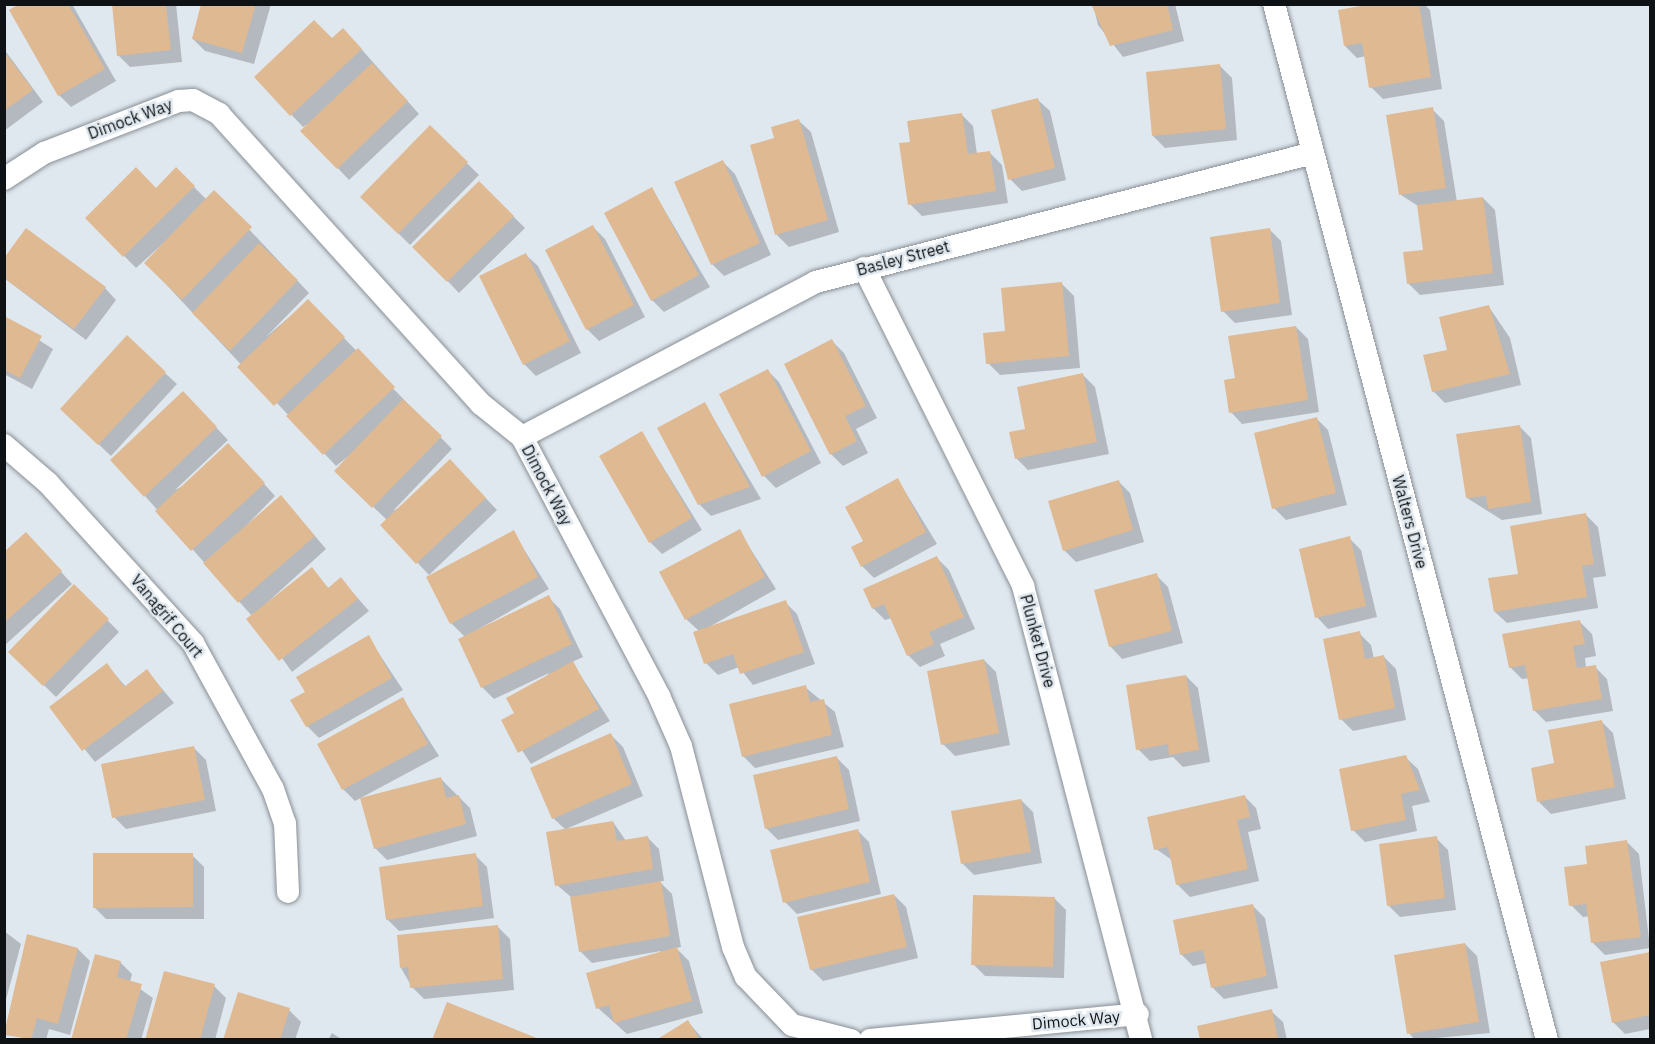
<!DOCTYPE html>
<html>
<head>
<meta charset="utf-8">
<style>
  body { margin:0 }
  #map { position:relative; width:1655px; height:1044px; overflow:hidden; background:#e0e8ef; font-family:"IBM Plex Sans",sans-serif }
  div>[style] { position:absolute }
  .shadow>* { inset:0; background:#0003 }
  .building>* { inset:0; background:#dfb992 }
  .roads { filter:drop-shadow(0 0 2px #888f95) drop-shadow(0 0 2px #888f95) }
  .minor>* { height:22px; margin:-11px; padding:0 11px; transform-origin:11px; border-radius:11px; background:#fff }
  span { translate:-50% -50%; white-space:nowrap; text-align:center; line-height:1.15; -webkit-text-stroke:5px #e0e8ef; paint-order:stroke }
  .street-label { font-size:16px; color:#0f1214 }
  .frame { position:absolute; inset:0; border:6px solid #0f1214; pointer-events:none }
</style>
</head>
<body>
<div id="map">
  <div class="shadow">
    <i style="clip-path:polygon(22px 4px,72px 4px,116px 81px,71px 107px,59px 95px)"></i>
    <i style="clip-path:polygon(114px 4px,176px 4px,182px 62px,130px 67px,118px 55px)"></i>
    <i style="clip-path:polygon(203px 4px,271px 4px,254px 64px,205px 51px,193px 39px)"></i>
    <i style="clip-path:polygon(1093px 4px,1175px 4px,1184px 41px,1123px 57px,1098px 25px)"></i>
    <i style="clip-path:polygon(1381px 4px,1424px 4px,1430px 10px,1442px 89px,1383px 99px,1371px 87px,1366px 56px,1357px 58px,1345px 46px)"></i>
    <i style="clip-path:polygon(332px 40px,355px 42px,419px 114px,349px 180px,303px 131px,314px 120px,303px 127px,256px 77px)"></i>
    <i style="clip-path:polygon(4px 49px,43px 102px,4px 131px)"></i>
    <i style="clip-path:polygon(1220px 66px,1232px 78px,1237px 140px,1165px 148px,1153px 136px)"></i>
    <i style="clip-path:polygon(1038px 100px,1050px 111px,1066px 180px,1022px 191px,1010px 179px)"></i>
    <i style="clip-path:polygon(1432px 109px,1444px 121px,1457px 202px,1483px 198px,1495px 210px,1504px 285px,1420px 295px,1408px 283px,1424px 251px,1418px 206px,1401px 195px)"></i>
    <i style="clip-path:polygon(961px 114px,973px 126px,977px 154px,990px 153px,1002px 165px,1008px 203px,922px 216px,910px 204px,911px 143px)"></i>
    <i style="clip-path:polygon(799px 121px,811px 132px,839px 232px,789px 247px,777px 235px,751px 146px,776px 139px)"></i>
    <i style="clip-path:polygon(430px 127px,479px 175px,410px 245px,362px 197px)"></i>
    <i style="clip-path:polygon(723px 162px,735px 174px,771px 255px,724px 276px,712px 264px)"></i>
    <i style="clip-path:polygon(176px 169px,207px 200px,214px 192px,309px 293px,266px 337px,308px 301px,452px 449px,393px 511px,462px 473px,497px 510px,429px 575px,382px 525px,387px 520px,336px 471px,355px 451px,336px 466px,146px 263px,179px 229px,136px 268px,87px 218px,156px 190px)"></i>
    <i style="clip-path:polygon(479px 183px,525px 228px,459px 293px,415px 247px)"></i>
    <i style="clip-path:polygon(652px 189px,710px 287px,664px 312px,652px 300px)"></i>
    <i style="clip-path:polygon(593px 227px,605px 239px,645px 317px,599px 341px,587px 329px)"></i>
    <i style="clip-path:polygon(1269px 229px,1281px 241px,1292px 315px,1235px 323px,1223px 311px)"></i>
    <i style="clip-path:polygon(526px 255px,538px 266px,581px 353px,536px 376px,524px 364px)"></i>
    <i style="clip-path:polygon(4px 278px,105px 288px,116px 300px,86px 340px)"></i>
    <i style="clip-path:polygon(1062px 284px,1074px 296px,1080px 368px,1000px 375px,988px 363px,1006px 333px)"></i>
    <i style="clip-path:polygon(1489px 307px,1510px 338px,1521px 385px,1445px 403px,1433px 391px,1449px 351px)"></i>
    <i style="clip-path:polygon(4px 318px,53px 349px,32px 389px,4px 374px)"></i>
    <i style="clip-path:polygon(1296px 327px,1308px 339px,1319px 412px,1242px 424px,1231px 412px,1236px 379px)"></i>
    <i style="clip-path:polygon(832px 341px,844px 353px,877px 418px,856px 429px,868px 453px,843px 466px,831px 454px)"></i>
    <i style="clip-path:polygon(767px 370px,779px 382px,821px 463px,776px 488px,764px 476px)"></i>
    <i style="clip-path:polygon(165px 373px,177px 384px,111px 456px,74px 421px)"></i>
    <i style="clip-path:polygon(1083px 375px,1095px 387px,1109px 454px,1028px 470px,1016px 458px,1027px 430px)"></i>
    <i style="clip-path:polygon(705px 404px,761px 499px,711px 516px,699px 504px)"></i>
    <i style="clip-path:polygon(195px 405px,228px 440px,175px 490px,240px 457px,275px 496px,242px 530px,292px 509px,326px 549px,258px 611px,312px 569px,329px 589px,341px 579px,369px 611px,292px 672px,252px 616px,145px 496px)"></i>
    <i style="clip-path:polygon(1316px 418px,1328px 430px,1347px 505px,1286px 520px,1274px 508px)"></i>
    <i style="clip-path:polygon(1519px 426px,1531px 438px,1542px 514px,1502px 520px,1467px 498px)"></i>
    <i style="clip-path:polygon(642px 433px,702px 530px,662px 554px,650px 542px)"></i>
    <i style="clip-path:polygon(898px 480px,937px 544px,874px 578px,862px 566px,865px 542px)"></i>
    <i style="clip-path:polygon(1118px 481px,1130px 493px,1144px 542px,1076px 562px,1064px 550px)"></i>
    <i style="clip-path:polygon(1586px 515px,1598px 527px,1606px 576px,1593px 578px,1598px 608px,1507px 623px,1495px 612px,1520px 575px)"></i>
    <i style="clip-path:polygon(739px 531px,776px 589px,704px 630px,785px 602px,797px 614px,815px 664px,753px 685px,739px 667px,718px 675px,706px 663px,699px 631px,686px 619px)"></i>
    <i style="clip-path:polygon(513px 532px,549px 589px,470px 634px,548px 597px,560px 609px,583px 657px,572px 662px,610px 721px,531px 764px,503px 721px,516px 714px,549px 673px,494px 699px,482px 687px,465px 637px,451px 623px)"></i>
    <i style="clip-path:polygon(1349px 538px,1361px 550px,1377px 617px,1328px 629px,1317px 617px)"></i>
    <i style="clip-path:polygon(38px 546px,72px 584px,4px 646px,4px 554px)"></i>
    <i style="clip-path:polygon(937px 558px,949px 570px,975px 629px,940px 644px,945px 656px,920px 667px,909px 656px,892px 618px,885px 620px,873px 608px)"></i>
    <i style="clip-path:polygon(1156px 575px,1168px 587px,1183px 643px,1122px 659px,1111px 647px,1096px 591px)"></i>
    <i style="clip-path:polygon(74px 586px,119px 632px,56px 697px,10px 652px)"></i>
    <i style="clip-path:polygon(1580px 622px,1592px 634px,1596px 656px,1585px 658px,1586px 668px,1595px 667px,1607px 679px,1613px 711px,1546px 722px,1534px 710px,1529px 678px,1522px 679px,1510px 667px)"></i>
    <i style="clip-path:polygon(1359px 633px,1371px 645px,1374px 659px,1384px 657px,1396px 669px,1406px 720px,1353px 731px,1341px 719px)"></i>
    <i style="clip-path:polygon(368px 637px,403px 690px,319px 738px,307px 726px,307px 692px)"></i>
    <i style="clip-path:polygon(984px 660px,996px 672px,1010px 745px,955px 756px,943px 744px)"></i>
    <i style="clip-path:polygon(107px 665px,126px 687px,147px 671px,174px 703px,95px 762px,51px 707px)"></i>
    <i style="clip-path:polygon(1186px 676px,1198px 688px,1210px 762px,1183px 767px,1173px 757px,1150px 761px,1138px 749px)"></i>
    <i style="clip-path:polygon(805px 687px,835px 712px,844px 747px,755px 768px,743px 756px)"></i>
    <i style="clip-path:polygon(403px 699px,439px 756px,355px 801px,343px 789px)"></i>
    <i style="clip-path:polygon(1601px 721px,1613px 733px,1626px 799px,1551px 814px,1539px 802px)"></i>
    <i style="clip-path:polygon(611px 735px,623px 747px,643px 796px,566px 829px,613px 822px,626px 841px,647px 837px,659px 849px,664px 881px,659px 881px,672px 894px,681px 947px,676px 948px,689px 961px,703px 1013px,627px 1034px,598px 1008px,661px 951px,592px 963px,580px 951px,571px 897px,557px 885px,566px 830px,553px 818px)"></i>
    <i style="clip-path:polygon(194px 748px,206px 760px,216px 811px,126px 829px,114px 817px)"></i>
    <i style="clip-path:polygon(1405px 757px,1418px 769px,1430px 802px,1412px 806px,1417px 831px,1365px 842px,1353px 830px)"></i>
    <i style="clip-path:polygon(837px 758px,849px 770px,860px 821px,778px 840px,766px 828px)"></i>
    <i style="clip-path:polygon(440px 778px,470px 808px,477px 836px,387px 860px,375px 848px)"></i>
    <i style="clip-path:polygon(1244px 796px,1256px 808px,1261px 829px,1248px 832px,1259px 881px,1190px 897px,1178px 885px,1172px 860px,1156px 849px)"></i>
    <i style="clip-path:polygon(1021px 800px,1033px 812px,1042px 863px,974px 875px,962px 863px)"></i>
    <i style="clip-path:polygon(857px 830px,869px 842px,881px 894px,797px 914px,785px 902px)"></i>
    <i style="clip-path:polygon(1436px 838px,1448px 850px,1456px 910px,1400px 917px,1388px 905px)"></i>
    <i style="clip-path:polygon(1627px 842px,1639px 854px,1650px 948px,1605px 955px,1593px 943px,1589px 916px,1583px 917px,1571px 905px,1589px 865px)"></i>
    <i style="clip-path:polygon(192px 855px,204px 867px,204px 919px,106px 919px,94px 907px)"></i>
    <i style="clip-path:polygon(475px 855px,487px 867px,494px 918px,399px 931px,387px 919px)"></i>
    <i style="clip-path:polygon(894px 895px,906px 907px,918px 958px,823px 981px,811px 969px)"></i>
    <i style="clip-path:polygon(1054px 898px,1066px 910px,1064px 978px,985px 976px,973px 964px)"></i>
    <i style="clip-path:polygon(1253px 906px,1265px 918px,1278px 988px,1224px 999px,1212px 987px,1207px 963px,1193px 966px,1181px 954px)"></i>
    <i style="clip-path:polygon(498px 927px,510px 939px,514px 990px,424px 999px,412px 987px,401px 968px)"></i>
    <i style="clip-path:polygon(4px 931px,21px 944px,4px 1007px)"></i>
    <i style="clip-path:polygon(28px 936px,78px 949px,90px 961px,70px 1035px,49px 1029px,46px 1040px,4px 1035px)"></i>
    <i style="clip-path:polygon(1465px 944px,1477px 956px,1490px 1033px,1415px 1040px,1409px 1033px)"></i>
    <i style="clip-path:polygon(1650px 953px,1650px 1029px,1625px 1034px,1613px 1022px,1602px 964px)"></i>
    <i style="clip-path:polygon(120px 962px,132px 974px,130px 982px,153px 998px,141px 1040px,73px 1040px)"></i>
    <i style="clip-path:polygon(214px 986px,226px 998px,215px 1040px,147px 1040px)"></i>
    <i style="clip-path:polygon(289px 1010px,301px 1022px,295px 1040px,225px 1040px)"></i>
    <i style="clip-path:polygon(1271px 1011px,1283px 1022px,1287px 1040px,1202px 1040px)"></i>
    <i style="clip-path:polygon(688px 1022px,704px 1040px,659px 1040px)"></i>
    <i style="clip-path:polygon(332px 1033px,343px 1040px,328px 1040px)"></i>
  </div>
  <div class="building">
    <i style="clip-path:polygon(19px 4px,68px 4px,105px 69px,58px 96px,9px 10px)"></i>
    <i style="clip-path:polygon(112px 4px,166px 4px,171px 50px,117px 56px)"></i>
    <i style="clip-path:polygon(201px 4px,256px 4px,242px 53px,192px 39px)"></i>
    <i style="clip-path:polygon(1091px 4px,1167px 4px,1173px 30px,1110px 46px)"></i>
    <i style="clip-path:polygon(1372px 4px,1419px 4px,1431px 77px,1369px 88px,1362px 43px,1344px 46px,1338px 10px)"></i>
    <i style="clip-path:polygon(314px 20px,332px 38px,343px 28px,362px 49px,290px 116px,254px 77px)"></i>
    <i style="clip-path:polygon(4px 51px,33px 90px,4px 111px)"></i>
    <i style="clip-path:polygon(372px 63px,408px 101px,337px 169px,300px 131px)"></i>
    <i style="clip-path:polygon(1220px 64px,1226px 129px,1152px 136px,1146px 72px)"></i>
    <i style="clip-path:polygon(1038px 98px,1055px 168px,1008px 180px,991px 110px)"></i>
    <i style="clip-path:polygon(1433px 107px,1446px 188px,1399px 195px,1386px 115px)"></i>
    <i style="clip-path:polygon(962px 113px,968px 154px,990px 151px,996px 191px,908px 205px,899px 143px,910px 142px,907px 121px)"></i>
    <i style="clip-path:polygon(799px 119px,828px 220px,775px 235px,750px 145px,774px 138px,771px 127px)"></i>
    <i style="clip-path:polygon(430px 125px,468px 162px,398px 234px,360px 197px)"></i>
    <i style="clip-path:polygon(723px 160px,760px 243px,711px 265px,674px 182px)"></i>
    <i style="clip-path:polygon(136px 167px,156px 188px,176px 167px,195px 186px,123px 257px,85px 218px)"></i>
    <i style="clip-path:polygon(479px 181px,514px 216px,447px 282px,412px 247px)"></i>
    <i style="clip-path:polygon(652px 187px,699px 275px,651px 301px,604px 213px)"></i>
    <i style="clip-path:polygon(214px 190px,252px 227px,182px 300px,144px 263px)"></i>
    <i style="clip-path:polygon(1483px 197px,1493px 273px,1407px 284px,1403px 252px,1423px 250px,1417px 205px)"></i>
    <i style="clip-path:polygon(593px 225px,634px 305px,586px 330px,545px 250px)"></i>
    <i style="clip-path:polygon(26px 228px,106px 287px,74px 329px,4px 278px,4px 258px)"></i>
    <i style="clip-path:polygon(1270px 228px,1280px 303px,1221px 312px,1210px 237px)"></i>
    <i style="clip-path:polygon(259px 243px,298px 280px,230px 351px,192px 313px)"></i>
    <i style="clip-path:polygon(526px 253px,570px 341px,523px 365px,479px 276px)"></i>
    <i style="clip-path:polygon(1062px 282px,1069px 356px,986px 364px,983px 333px,1005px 331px,1001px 288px)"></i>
    <i style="clip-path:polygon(308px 299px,345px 337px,274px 406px,237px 367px)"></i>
    <i style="clip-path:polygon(1489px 305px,1510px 374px,1432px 392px,1423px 355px,1447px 350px,1439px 317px)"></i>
    <i style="clip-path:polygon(4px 316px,42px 336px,20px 378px,4px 370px)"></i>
    <i style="clip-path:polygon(1296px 326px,1308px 400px,1229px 413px,1224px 380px,1235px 378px,1228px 336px)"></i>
    <i style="clip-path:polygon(127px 335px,166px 372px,98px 445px,60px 409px)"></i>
    <i style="clip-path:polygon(832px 339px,866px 406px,845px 416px,857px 441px,830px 455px,784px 364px)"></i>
    <i style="clip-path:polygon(358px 348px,395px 387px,323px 455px,286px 416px)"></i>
    <i style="clip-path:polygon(768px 369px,811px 451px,762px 477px,719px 394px)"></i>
    <i style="clip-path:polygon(1083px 373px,1097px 442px,1015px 459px,1009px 432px,1025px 429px,1017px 387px)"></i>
    <i style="clip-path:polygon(183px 391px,217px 427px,144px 497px,110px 460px)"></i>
    <i style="clip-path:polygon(403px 399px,442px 436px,372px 508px,334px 471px)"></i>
    <i style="clip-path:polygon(705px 402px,750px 487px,698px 505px,657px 428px)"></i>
    <i style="clip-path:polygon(1317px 417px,1336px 493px,1272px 509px,1254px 433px)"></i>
    <i style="clip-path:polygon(1520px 425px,1531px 502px,1488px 509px,1486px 496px,1466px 498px,1456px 434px)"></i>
    <i style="clip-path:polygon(642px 431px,692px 518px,649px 543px,599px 456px)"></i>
    <i style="clip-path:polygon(228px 443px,265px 483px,191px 551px,155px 511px)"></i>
    <i style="clip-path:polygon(450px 459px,486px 498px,416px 564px,380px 525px)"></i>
    <i style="clip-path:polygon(898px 478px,926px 532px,861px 567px,851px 547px,863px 541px,845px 507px)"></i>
    <i style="clip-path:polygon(1119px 480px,1133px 530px,1063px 551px,1048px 501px)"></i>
    <i style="clip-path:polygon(281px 495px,315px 536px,238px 603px,203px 563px)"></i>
    <i style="clip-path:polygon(1586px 513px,1594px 564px,1582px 566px,1587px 597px,1494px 612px,1488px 578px,1518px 574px,1510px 526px)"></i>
    <i style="clip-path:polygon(740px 529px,765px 577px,685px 620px,659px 572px)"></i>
    <i style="clip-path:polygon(514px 530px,538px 577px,450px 624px,426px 577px)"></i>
    <i style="clip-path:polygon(26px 532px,62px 571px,4px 623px,4px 552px)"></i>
    <i style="clip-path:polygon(1350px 536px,1366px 606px,1315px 618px,1299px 549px)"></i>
    <i style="clip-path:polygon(937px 556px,964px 617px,929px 632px,934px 644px,907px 656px,884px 604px,872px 609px,863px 589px)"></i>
    <i style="clip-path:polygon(312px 567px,328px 588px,341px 577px,358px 599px,279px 661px,246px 619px)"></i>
    <i style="clip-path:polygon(1157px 573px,1172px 631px,1109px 647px,1094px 590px)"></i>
    <i style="clip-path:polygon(74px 584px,109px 619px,43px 686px,8px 652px)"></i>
    <i style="clip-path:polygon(549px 595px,572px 644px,481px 688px,458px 639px)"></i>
    <i style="clip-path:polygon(786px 600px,804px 652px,740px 674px,733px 654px,704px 664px,693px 632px)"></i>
    <i style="clip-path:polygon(1580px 620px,1585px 644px,1573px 646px,1577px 668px,1596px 665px,1602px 699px,1533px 711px,1525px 665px,1509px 668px,1502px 634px)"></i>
    <i style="clip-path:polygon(1360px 631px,1365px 659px,1384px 655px,1395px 708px,1339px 720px,1323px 639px)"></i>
    <i style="clip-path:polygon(369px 635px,392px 678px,306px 727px,290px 700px,305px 692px,296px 677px)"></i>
    <i style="clip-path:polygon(984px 659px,999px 733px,941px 745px,927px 671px)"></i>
    <i style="clip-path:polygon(573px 661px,599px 709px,518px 753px,501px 720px,514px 713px,506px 698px)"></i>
    <i style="clip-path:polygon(107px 663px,124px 687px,147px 669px,163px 691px,82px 751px,49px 707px)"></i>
    <i style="clip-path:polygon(1186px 675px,1199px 750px,1169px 755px,1168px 744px,1136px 750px,1126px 685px)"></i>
    <i style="clip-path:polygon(806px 685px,810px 702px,824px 699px,832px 735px,742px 757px,729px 704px)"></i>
    <i style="clip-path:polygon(403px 697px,428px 744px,342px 790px,317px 744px)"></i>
    <i style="clip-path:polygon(1602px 720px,1615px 787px,1537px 802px,1531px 768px,1554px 763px,1548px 730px)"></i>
    <i style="clip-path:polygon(611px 733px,632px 784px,552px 819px,530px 768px)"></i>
    <i style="clip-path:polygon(194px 746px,205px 800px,112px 818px,101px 764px)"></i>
    <i style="clip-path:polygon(1406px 755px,1420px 790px,1401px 794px,1406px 820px,1351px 831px,1339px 769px)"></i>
    <i style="clip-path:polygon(837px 756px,849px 809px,765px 829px,753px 775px)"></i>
    <i style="clip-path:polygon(441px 777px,446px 798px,459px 795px,466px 824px,374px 849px,360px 798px)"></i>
    <i style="clip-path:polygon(1245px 795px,1250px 817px,1237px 820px,1248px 869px,1176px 885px,1168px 847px,1154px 850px,1147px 817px)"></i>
    <i style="clip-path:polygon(1021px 799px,1031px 852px,961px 864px,951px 811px)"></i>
    <i style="clip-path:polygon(613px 821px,617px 841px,648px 836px,653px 869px,555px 886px,546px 832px)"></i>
    <i style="clip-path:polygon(858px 829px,870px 882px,783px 903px,770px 850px)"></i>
    <i style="clip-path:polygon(1437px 836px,1445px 898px,1387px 906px,1379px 844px)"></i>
    <i style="clip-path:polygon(1627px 840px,1641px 937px,1591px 943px,1586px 904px,1569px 906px,1564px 867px,1587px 864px,1585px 846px)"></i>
    <i style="clip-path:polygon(93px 853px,193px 853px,193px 907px,93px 908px)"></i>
    <i style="clip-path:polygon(476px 853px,483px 906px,386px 920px,379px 867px)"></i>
    <i style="clip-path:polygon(661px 881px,670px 936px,579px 952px,570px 897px)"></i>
    <i style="clip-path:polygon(894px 894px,907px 947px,810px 970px,797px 917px)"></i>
    <i style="clip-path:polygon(973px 895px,1055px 897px,1053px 967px,971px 965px)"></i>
    <i style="clip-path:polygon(1253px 904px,1267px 976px,1211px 988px,1203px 950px,1180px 955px,1173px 920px)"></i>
    <i style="clip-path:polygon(498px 925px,503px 979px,410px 988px,408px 967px,400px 968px,397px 935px)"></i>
    <i style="clip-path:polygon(27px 934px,78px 948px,58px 1024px,37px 1018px,31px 1040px,4px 1034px)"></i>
    <i style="clip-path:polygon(1465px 943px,1479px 1022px,1407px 1034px,1394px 955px)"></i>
    <i style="clip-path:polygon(677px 947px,692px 1001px,614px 1023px,609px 1005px,596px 1009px,586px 973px)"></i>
    <i style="clip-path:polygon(1650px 952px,1650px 1015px,1612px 1023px,1600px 962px)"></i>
    <i style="clip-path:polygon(95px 954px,121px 961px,117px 977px,142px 984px,126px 1040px,71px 1040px)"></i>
    <i style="clip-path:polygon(164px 971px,215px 984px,200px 1040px,145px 1040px)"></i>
    <i style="clip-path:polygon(238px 992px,290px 1008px,280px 1040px,223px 1040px)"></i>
    <i style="clip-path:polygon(447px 1002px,539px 1039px,539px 1040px,432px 1040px)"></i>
    <i style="clip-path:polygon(1272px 1009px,1278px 1040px,1200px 1040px,1197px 1026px)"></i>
    <i style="clip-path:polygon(688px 1020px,700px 1040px,656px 1040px)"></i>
  </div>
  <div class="roads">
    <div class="minor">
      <i style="left:1274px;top:4px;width:1071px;rotate:75.24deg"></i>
      <i style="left:4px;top:179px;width:48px;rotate:-33deg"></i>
      <i style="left:44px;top:153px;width:145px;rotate:-21.1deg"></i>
      <i style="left:179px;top:101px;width:14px;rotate:-4deg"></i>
      <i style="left:193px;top:100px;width:30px;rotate:28deg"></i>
      <i style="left:219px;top:114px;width:391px;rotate:47.9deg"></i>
      <i style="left:481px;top:404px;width:53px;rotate:38.8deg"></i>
      <i style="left:522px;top:437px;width:293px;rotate:62.1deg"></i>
      <i style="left:659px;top:696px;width:55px;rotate:66.3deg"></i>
      <i style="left:681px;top:746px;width:208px;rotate:75.5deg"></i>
      <i style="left:733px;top:947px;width:33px;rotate:67deg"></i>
      <i style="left:746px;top:977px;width:66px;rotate:46.2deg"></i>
      <i style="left:792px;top:1025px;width:61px;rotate:14.3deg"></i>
      <i style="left:864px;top:268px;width:356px;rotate:63.4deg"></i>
      <i style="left:1023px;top:586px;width:469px;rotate:75.4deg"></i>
      <i style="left:522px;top:437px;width:332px;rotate:-27.8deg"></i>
      <i style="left:816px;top:282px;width:513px;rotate:-14.55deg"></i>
      <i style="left:4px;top:445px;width:58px;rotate:40.8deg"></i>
      <i style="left:48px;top:483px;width:216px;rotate:47.8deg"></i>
      <i style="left:193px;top:643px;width:166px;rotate:61.3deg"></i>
      <i style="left:273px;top:789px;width:36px;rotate:71deg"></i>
      <i style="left:285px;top:823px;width:69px;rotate:87.5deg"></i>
      <i style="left:870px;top:1040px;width:269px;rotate:-5.5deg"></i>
    </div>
  </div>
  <div class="street-label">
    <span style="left:130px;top:119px;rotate:-20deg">Dimock Way</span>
    <span style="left:903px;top:258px;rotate:-15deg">Basley Street</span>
    <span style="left:547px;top:485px;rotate:62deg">Dimock Way</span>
    <span style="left:1410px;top:522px;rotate:75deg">Walters Drive</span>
    <span style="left:167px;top:616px;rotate:50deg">Vanagrif Court</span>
    <span style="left:1038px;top:641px;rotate:75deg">Plunket Drive</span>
    <span style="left:1076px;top:1020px;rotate:-5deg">Dimock Way</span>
  </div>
  <div class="frame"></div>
</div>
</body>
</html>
